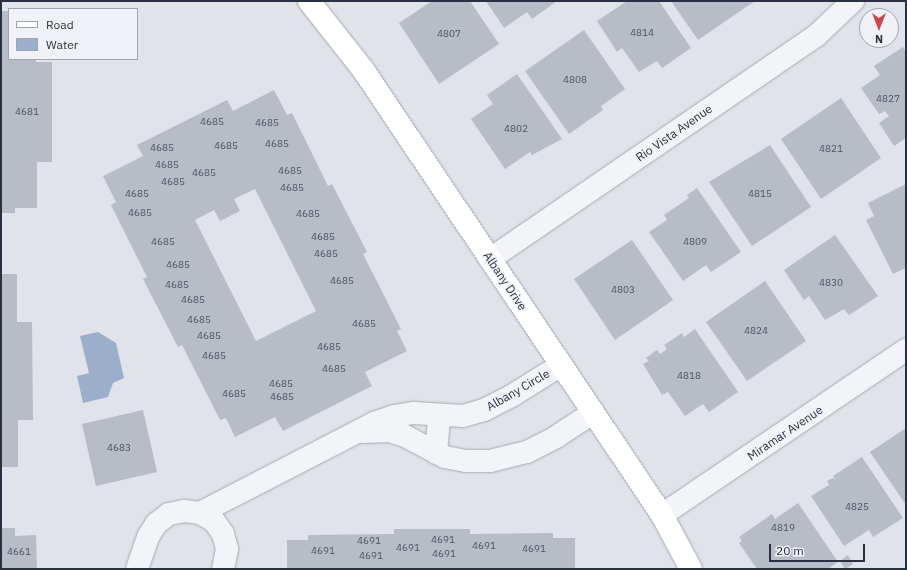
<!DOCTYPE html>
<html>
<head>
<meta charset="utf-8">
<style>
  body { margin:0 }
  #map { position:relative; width:907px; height:570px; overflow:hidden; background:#e0e3e9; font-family:"IBM Plex Sans",sans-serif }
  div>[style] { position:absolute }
  .water>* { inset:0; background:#9baeca }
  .building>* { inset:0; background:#b7bcc6 }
  .roads { filter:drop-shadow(0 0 1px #a5aab3) drop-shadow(0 0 1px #a5aab3) }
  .street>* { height:22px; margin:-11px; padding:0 11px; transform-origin:11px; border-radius:11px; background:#f3f4f8 }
  .secondary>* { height:22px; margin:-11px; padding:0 11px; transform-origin:11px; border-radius:11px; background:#fff }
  span { translate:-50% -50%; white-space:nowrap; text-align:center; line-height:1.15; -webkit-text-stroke:3px #f0f2f7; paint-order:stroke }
  .number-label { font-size:10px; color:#4c5362 }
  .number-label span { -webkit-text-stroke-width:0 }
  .street-label { font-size:12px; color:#283041 }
  .frame { position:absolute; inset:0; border:2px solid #283041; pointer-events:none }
  .legend { position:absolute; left:8px; top:8px; width:130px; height:52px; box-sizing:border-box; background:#f0f2f7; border:1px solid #a0a4ae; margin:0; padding:5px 7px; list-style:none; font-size:12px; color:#283041 }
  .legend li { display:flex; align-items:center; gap:8px; height:20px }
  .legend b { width:20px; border:1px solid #a0a4ae }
  .north { position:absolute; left:859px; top:8px; width:40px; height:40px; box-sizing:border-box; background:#f0f2f7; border:1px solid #a0a4ae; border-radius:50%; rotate:180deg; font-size:11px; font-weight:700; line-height:16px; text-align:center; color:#283041 }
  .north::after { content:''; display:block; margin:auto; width:14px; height:18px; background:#d0444e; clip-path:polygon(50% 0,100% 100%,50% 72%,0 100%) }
  .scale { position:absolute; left:769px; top:544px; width:96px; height:18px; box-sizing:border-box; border:2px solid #283041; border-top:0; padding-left:5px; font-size:12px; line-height:14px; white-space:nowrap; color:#283041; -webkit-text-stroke:3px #f0f2f7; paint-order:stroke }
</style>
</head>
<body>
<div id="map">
  <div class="water">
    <i style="clip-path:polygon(98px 332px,116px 343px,124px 378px,113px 383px,108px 397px,83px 403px,77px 376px,89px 373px,80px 336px)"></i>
  </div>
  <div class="building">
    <i style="clip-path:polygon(432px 1px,470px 1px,499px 44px,439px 84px,399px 23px)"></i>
    <i style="clip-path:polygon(486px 1px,557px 1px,532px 19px,527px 12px,504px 28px)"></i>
    <i style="clip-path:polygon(627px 1px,659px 1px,691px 48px,662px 68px,657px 61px,639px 72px,622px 48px,617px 52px,597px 21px)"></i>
    <i style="clip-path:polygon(671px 1px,755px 1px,698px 40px)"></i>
    <i style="clip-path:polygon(1px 11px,9px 11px,9px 59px,36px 59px,36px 62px,52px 62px,52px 162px,37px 162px,37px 208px,15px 208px,15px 213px,1px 213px)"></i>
    <i style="clip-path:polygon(584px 30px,625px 89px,601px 106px,603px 110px,569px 134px,525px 71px)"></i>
    <i style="clip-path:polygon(903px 47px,906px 52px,906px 138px,894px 146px,879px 123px,889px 116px,885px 111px,879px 114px,861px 88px,880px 75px,874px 66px)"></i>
    <i style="clip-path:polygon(517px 74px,562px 139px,532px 155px,530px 152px,505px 169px,471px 119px,493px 104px,487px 95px)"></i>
    <i style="clip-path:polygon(evenodd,274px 90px,287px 115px,292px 113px,328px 186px,332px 184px,367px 252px,363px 254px,401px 329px,397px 331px,407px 351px,365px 372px,372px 386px,283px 431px,275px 417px,235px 437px,226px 418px,220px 420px,182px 345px,178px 347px,143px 279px,147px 277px,111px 205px,116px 202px,103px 176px,143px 156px,137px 145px,227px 100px,233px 111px,274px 90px,255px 189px,316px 311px,256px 341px,195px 220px,214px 210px,220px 221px,240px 211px,234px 199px,255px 189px)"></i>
    <i style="clip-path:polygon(841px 98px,881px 158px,821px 199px,781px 139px)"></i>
    <i style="clip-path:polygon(770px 145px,811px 207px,752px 246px,709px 182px)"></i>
    <i style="clip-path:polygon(906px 184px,906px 268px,893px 274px,866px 220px,874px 216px,868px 203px)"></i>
    <i style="clip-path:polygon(697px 188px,741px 252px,711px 272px,706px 265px,683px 281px,649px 232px,667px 220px,664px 215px,689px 198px,687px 195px)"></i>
    <i style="clip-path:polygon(835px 235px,878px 296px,849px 315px,844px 309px,825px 320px,809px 296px,804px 300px,784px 270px)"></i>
    <i style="clip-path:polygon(632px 240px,673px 300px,615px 340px,574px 279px)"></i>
    <i style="clip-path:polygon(1px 274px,17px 274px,17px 322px,32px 322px,33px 420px,18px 420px,18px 467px,1px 467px)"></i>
    <i style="clip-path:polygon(765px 281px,806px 341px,747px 381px,706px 322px)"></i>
    <i style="clip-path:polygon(695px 329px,738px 392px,709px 412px,703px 404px,685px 416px,668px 392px,662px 395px,643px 364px,649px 361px,646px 358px,657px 350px,660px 354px,667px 349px,664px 345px,682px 333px,684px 337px)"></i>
    <i style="clip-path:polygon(143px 410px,157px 472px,96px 486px,82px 424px)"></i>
    <i style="clip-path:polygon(906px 428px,906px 505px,870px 452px)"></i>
    <i style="clip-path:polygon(862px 457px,903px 518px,873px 537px,869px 530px,844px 546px,811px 496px,829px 485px,827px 481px,833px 478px,836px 480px,833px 476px)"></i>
    <i style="clip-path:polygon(798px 503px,838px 562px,828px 569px,757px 569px,739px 543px,742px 541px,739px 537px,772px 514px,775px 519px)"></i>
    <i style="clip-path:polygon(1px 528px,15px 528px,15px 536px,36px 535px,37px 569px,1px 569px)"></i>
    <i style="clip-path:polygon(394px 529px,470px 529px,470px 534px,553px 533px,553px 538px,575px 538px,575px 569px,287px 569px,287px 540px,308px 540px,308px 535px,394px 534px)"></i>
    <i style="clip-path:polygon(848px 555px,853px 564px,845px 569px,840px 561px)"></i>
  </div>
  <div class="roads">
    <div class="street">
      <i style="left:490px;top:259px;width:396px;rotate:-34.4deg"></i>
      <i style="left:817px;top:35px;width:50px;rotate:-43.4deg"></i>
      <i style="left:363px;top:432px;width:26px;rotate:-2deg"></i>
      <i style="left:389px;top:431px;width:17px;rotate:17deg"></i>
      <i style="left:405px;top:436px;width:45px;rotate:27.7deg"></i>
      <i style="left:445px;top:457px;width:21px;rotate:11deg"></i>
      <i style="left:466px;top:461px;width:24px"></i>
      <i style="left:490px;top:461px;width:38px;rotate:-14deg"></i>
      <i style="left:527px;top:452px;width:33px;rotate:-27deg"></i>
      <i style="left:556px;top:437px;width:45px;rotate:-33.3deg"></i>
      <i style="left:436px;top:453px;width:37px;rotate:-85deg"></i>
      <i style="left:200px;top:513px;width:196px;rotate:-27.3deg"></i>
      <i style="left:374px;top:423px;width:21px;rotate:-19deg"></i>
      <i style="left:394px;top:416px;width:20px;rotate:-9deg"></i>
      <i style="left:414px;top:413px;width:49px;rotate:3.5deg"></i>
      <i style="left:463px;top:416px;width:22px;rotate:-16deg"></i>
      <i style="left:484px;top:410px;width:33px;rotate:-27deg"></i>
      <i style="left:513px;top:395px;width:57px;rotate:-32deg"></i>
      <i style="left:662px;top:515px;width:295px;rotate:-34.1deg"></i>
      <i style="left:137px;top:569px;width:34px;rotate:-71deg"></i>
      <i style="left:148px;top:537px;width:15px;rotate:-58deg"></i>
      <i style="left:156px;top:524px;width:16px;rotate:-38deg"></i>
      <i style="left:169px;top:514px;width:15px;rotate:-11deg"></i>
      <i style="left:184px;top:511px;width:16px;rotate:7deg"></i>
      <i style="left:200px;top:513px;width:16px;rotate:30deg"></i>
      <i style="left:214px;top:521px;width:16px;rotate:55deg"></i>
      <i style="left:223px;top:534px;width:16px;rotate:75deg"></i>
      <i style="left:227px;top:549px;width:20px;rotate:101deg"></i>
    </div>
    <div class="secondary">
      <i style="left:309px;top:1px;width:89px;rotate:51.8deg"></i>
      <i style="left:364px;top:71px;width:535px;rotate:56.13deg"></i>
      <i style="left:662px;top:515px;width:61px;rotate:61.8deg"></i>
    </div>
  </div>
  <div class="number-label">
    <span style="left:642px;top:33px">4814</span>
    <span style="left:449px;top:34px">4807</span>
    <span style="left:575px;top:80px">4808</span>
    <span style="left:888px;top:99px">4827</span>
    <span style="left:27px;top:112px">4681</span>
    <span style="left:212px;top:122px">4685</span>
    <span style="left:267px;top:123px">4685</span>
    <span style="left:516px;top:129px">4802</span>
    <span style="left:277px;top:144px">4685</span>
    <span style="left:226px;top:146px">4685</span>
    <span style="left:162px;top:148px">4685</span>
    <span style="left:831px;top:149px">4821</span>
    <span style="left:167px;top:165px">4685</span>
    <span style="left:290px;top:171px">4685</span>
    <span style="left:204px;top:173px">4685</span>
    <span style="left:173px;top:182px">4685</span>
    <span style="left:292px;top:188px">4685</span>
    <span style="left:137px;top:194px">4685</span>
    <span style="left:760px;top:194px">4815</span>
    <span style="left:140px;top:213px">4685</span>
    <span style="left:308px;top:214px">4685</span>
    <span style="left:323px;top:237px">4685</span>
    <span style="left:163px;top:242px">4685</span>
    <span style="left:695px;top:242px">4809</span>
    <span style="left:326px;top:254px">4685</span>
    <span style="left:178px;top:265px">4685</span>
    <span style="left:342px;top:281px">4685</span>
    <span style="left:831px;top:283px">4830</span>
    <span style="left:177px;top:285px">4685</span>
    <span style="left:623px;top:290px">4803</span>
    <span style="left:193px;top:300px">4685</span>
    <span style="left:199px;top:320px">4685</span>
    <span style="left:364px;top:324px">4685</span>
    <span style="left:756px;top:331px">4824</span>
    <span style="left:209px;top:336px">4685</span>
    <span style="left:329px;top:347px">4685</span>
    <span style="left:214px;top:356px">4685</span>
    <span style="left:334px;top:369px">4685</span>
    <span style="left:689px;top:376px">4818</span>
    <span style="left:281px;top:384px">4685</span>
    <span style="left:234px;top:394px">4685</span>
    <span style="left:282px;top:397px">4685</span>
    <span style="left:119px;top:448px">4683</span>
    <span style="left:857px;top:507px">4825</span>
    <span style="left:783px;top:528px">4819</span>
    <span style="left:443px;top:540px">4691</span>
    <span style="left:369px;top:541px">4691</span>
    <span style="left:484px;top:546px">4691</span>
    <span style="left:408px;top:548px">4691</span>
    <span style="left:534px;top:549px">4691</span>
    <span style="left:323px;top:551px">4691</span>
    <span style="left:19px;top:552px">4661</span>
    <span style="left:444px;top:554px">4691</span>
    <span style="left:371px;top:556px">4691</span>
  </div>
  <div class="street-label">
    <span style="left:674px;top:133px;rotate:-35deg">Rio Vista Avenue</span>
    <span style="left:505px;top:281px;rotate:56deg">Albany Drive</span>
    <span style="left:518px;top:390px;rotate:-30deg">Albany Circle</span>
    <span style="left:785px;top:433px;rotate:-34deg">Miramar Avenue</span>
  </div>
  <div class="frame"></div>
  <ul class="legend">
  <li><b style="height:5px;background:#fff"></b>Road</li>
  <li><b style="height:11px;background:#9baeca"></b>Water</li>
  </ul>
  <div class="north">N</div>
  <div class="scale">20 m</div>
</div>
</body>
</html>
